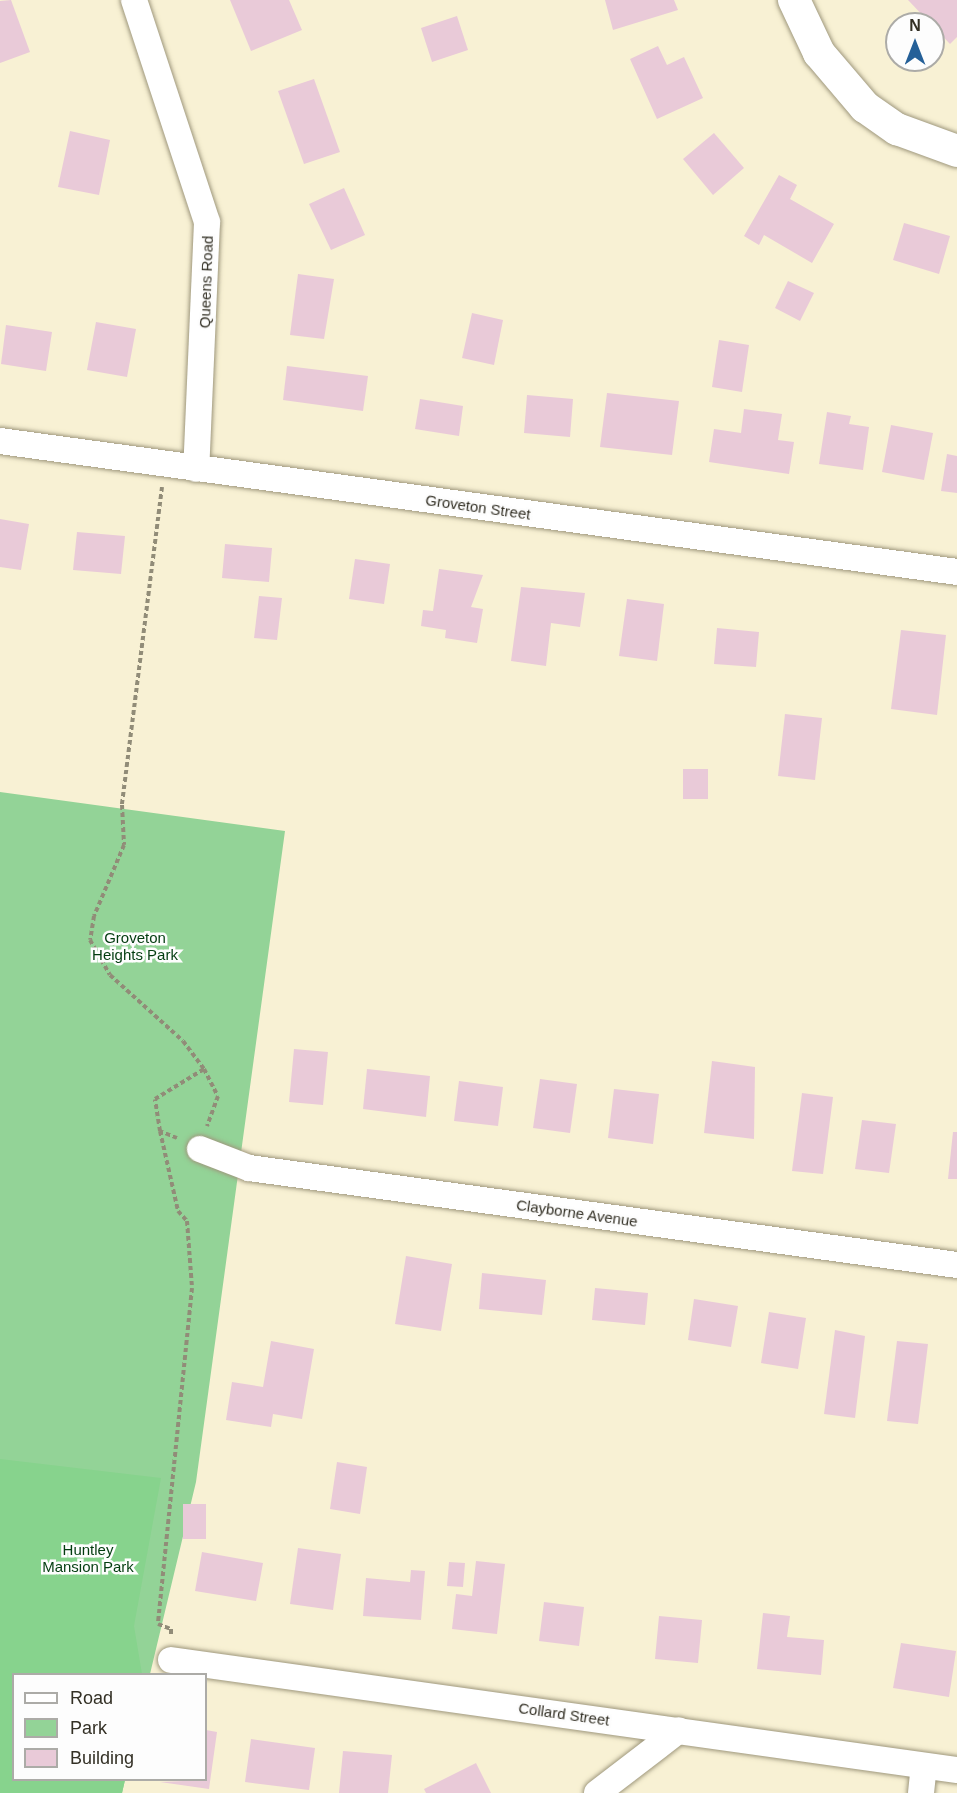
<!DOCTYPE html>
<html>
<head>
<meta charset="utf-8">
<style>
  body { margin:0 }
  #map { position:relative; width:957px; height:1793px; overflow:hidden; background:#f8f1d4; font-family:Arial,sans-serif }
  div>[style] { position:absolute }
  .green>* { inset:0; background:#93d397 }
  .forest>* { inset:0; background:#87d38d }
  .building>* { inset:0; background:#e9cad8 }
  .path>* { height:4px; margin-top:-2px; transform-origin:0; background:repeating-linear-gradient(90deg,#918c78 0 4.5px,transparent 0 7.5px) }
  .roads { filter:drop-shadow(0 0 2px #9f987d) drop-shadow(0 0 2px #9f987d) }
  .minor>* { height:26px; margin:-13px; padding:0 13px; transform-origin:13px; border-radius:13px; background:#fff }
  .tertiary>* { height:32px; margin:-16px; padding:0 16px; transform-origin:16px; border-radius:16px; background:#fff }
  span { translate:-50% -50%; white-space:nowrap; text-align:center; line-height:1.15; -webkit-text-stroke:5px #fdfdfd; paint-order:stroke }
  .street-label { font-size:15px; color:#333025 }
  .park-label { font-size:15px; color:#023c0f }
  .legend { position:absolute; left:12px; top:1673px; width:195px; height:108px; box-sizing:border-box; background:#fdfdfd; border:2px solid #acaba7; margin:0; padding:8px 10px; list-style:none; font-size:18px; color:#333025 }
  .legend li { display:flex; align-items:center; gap:12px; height:30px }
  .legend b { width:30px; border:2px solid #acaba7 }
  .north { position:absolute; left:885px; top:12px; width:60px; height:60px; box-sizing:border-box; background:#fdfdfd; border:2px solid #acaba7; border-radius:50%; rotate:0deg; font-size:16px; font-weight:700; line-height:24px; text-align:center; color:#333025 }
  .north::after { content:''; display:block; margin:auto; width:21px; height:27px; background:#256098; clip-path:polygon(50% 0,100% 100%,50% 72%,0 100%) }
</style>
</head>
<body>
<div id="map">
  <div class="green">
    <i style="clip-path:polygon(0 792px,285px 831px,196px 1482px,150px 1674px,14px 1674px,14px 1780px,125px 1780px,122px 1793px,0 1793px)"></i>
  </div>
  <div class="forest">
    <i style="clip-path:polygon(0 1459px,161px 1478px,134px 1626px,142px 1674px,14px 1674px,14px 1780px,125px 1780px,122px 1793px,0 1793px)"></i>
  </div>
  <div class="building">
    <i style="clip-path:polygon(11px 0,30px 52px,0 63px,0 1px)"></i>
    <i style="clip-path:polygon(230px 0,289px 0,302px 30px,251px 51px)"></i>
    <i style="clip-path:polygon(605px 0,674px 0,678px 10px,613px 30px)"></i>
    <i style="clip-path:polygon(908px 0,957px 0,957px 37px,950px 44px)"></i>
    <i style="clip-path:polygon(457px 16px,468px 50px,432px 62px,421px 28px)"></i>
    <i style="clip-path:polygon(658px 46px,667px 65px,684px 57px,703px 98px,657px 119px,630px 59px)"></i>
    <i style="clip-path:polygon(314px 79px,340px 152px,304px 164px,278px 91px)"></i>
    <i style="clip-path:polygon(70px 131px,110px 140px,99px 195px,58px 187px)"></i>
    <i style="clip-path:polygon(714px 133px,744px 168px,713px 195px,683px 159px)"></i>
    <i style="clip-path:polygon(779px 175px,797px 185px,790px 199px,834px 224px,812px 263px,764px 235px,759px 245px,744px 236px)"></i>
    <i style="clip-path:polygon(344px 188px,365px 235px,331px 250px,309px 204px)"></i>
    <i style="clip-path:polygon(904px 223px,950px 236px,939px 274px,893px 260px)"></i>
    <i style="clip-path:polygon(298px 274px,334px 279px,324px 339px,290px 335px)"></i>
    <i style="clip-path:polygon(788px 281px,814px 293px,800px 321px,775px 308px)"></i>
    <i style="clip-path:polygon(472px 313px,503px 320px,494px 365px,462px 358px)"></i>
    <i style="clip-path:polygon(96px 322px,136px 329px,127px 377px,87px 370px)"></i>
    <i style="clip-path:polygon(6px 325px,52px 332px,46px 371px,1px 364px)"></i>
    <i style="clip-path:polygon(719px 340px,749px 345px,742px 392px,712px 387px)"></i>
    <i style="clip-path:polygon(287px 366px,368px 376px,363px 411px,283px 400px)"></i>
    <i style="clip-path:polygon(607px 393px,679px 401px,672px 455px,600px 447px)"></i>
    <i style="clip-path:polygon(527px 395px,573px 399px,570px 437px,524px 433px)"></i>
    <i style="clip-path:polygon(420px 399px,463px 406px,459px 436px,415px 429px)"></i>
    <i style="clip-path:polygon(744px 409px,782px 414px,778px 440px,794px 442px,789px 474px,709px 462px,714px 429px,741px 433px)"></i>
    <i style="clip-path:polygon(827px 412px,851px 416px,849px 424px,869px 427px,863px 470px,819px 464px)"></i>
    <i style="clip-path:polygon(891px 425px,933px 433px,924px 480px,882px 472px)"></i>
    <i style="clip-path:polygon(947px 454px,957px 456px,957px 493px,941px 491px)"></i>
    <i style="clip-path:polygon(0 519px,29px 524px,21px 570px,0 567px)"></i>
    <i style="clip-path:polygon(77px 532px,125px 536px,121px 574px,73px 570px)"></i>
    <i style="clip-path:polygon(225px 544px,272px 548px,269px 582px,222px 578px)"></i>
    <i style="clip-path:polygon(355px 559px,390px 564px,384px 604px,349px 599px)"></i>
    <i style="clip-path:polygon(439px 569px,483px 575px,471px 607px,483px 609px,477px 643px,445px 638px,446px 630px,421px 626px,423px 610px,433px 611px)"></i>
    <i style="clip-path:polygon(521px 587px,585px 593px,580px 627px,551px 623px,546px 666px,511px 661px)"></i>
    <i style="clip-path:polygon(259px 596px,282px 598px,277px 640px,254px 638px)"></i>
    <i style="clip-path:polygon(627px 599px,664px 604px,657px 661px,619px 656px)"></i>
    <i style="clip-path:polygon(717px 628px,759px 632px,756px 667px,714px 664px)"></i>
    <i style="clip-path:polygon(901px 630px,946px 635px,937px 715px,891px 709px)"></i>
    <i style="clip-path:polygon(785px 714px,822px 718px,815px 780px,778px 776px)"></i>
    <i style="clip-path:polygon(683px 769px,708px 769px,708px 799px,683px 799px)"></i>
    <i style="clip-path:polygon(294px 1049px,328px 1052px,323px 1105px,289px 1102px)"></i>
    <i style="clip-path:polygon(712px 1061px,755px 1067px,754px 1139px,704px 1133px)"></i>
    <i style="clip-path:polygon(367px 1069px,430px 1076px,426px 1117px,363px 1109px)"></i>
    <i style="clip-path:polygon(540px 1079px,577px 1084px,570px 1133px,533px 1128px)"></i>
    <i style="clip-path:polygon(459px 1081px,503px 1087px,498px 1126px,454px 1121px)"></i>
    <i style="clip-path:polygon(614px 1089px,659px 1094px,653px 1144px,608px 1138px)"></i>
    <i style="clip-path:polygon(802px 1093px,833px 1097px,823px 1174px,792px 1171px)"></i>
    <i style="clip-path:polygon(862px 1120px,896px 1124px,889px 1173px,855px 1169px)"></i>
    <i style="clip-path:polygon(953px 1132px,957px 1132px,957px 1179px,948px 1179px)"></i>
    <i style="clip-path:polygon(406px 1256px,452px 1264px,441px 1331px,395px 1324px)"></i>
    <i style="clip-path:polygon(482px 1273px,546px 1280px,542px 1315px,479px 1309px)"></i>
    <i style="clip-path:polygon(595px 1288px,648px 1293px,645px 1325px,592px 1320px)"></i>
    <i style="clip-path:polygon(694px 1299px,738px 1306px,731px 1347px,688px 1340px)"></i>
    <i style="clip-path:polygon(769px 1312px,806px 1318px,798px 1369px,761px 1363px)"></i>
    <i style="clip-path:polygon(835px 1330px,865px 1336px,855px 1418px,824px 1414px)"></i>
    <i style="clip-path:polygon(271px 1341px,314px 1349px,302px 1419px,273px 1414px,271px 1427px,226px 1420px,232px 1382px,263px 1387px)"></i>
    <i style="clip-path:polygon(897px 1341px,928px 1344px,918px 1424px,887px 1421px)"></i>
    <i style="clip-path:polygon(337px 1462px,367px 1467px,360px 1514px,330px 1509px)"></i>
    <i style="clip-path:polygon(183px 1504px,206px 1504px,206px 1539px,183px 1539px)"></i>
    <i style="clip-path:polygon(298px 1548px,341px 1554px,333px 1610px,290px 1604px)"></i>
    <i style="clip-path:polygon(202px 1552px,263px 1563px,256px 1601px,195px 1591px)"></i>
    <i style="clip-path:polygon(476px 1561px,505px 1564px,497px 1634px,452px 1629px,456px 1594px,472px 1596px)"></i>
    <i style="clip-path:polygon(449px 1562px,465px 1563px,463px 1587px,447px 1586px)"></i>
    <i style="clip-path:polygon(411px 1570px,425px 1571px,421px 1620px,363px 1616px,366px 1578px,410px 1582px)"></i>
    <i style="clip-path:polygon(544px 1602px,584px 1607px,579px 1646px,539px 1641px)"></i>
    <i style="clip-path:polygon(763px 1613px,790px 1616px,787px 1637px,824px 1640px,821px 1675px,757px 1669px)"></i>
    <i style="clip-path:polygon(659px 1616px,702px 1620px,698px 1663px,655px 1659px)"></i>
    <i style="clip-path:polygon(901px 1643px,956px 1651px,949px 1697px,893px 1688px)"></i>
    <i style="clip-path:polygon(206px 1730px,217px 1732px,209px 1789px,160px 1782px,206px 1780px)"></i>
    <i style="clip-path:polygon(251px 1739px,315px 1748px,309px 1790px,245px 1782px)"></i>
    <i style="clip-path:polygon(343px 1751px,392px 1755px,388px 1793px,339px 1793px)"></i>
    <i style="clip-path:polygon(476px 1763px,491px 1793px,426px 1793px,424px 1789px)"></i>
  </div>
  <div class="path">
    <i style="left:162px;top:487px;width:321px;rotate:97.2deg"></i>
    <i style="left:122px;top:805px;width:40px;rotate:87.1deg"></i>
    <i style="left:124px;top:845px;width:77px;rotate:112.9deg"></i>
    <i style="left:94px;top:916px;width:24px;rotate:99deg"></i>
    <i style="left:90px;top:940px;width:40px;rotate:60.3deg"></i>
    <i style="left:110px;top:975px;width:98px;rotate:42.1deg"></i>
    <i style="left:183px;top:1041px;width:35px;rotate:53deg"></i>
    <i style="left:204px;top:1069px;width:30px;rotate:63deg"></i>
    <i style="left:218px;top:1096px;width:32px;rotate:110deg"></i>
    <i style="left:160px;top:1131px;width:82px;rotate:77.3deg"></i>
    <i style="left:178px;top:1211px;width:13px;rotate:48deg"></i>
    <i style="left:187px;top:1221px;width:67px;rotate:85.7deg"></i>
    <i style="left:192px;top:1288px;width:338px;rotate:95.8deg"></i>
    <i style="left:158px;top:1624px;width:14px;rotate:21deg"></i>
    <i style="left:171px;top:1629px;width:6px;rotate:90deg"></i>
    <i style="left:177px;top:1138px;width:18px;rotate:-158deg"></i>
    <i style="left:160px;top:1131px;width:32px;rotate:-99deg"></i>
    <i style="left:155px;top:1099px;width:57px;rotate:-31.5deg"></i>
  </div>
  <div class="roads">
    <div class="minor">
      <i style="left:134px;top:0;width:234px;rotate:71.8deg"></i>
      <i style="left:207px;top:222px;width:247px;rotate:92.5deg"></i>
      <i style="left:0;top:441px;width:966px;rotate:7.79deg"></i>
      <i style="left:200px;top:1149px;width:53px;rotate:21.2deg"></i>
      <i style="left:249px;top:1168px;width:715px;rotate:7.8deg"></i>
      <i style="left:171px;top:1660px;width:794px;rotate:7.97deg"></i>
      <i style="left:597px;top:1793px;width:103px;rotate:-37.5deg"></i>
      <i style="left:921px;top:1793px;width:27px;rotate:-84deg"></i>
    </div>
    <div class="tertiary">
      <i style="left:794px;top:0;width:59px;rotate:64.7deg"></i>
      <i style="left:819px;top:53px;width:71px;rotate:49.6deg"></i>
      <i style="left:865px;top:107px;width:39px;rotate:35deg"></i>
      <i style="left:897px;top:129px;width:64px;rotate:20.1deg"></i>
    </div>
  </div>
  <div class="street-label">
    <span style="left:206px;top:282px;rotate:-88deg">Queens Road</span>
    <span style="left:478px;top:507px;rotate:8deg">Groveton Street</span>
    <span style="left:577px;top:1213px;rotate:8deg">Clayborne Avenue</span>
    <span style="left:564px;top:1714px;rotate:8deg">Collard Street</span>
  </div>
  <div class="park-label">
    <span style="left:135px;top:946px">Groveton<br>Heights Park</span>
    <span style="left:88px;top:1558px">Huntley<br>Mansion Park</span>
  </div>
  <ul class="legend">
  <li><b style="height:8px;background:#fff"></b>Road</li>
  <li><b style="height:16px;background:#93d397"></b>Park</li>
  <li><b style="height:16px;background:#e9cad8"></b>Building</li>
  </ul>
  <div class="north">N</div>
</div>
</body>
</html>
